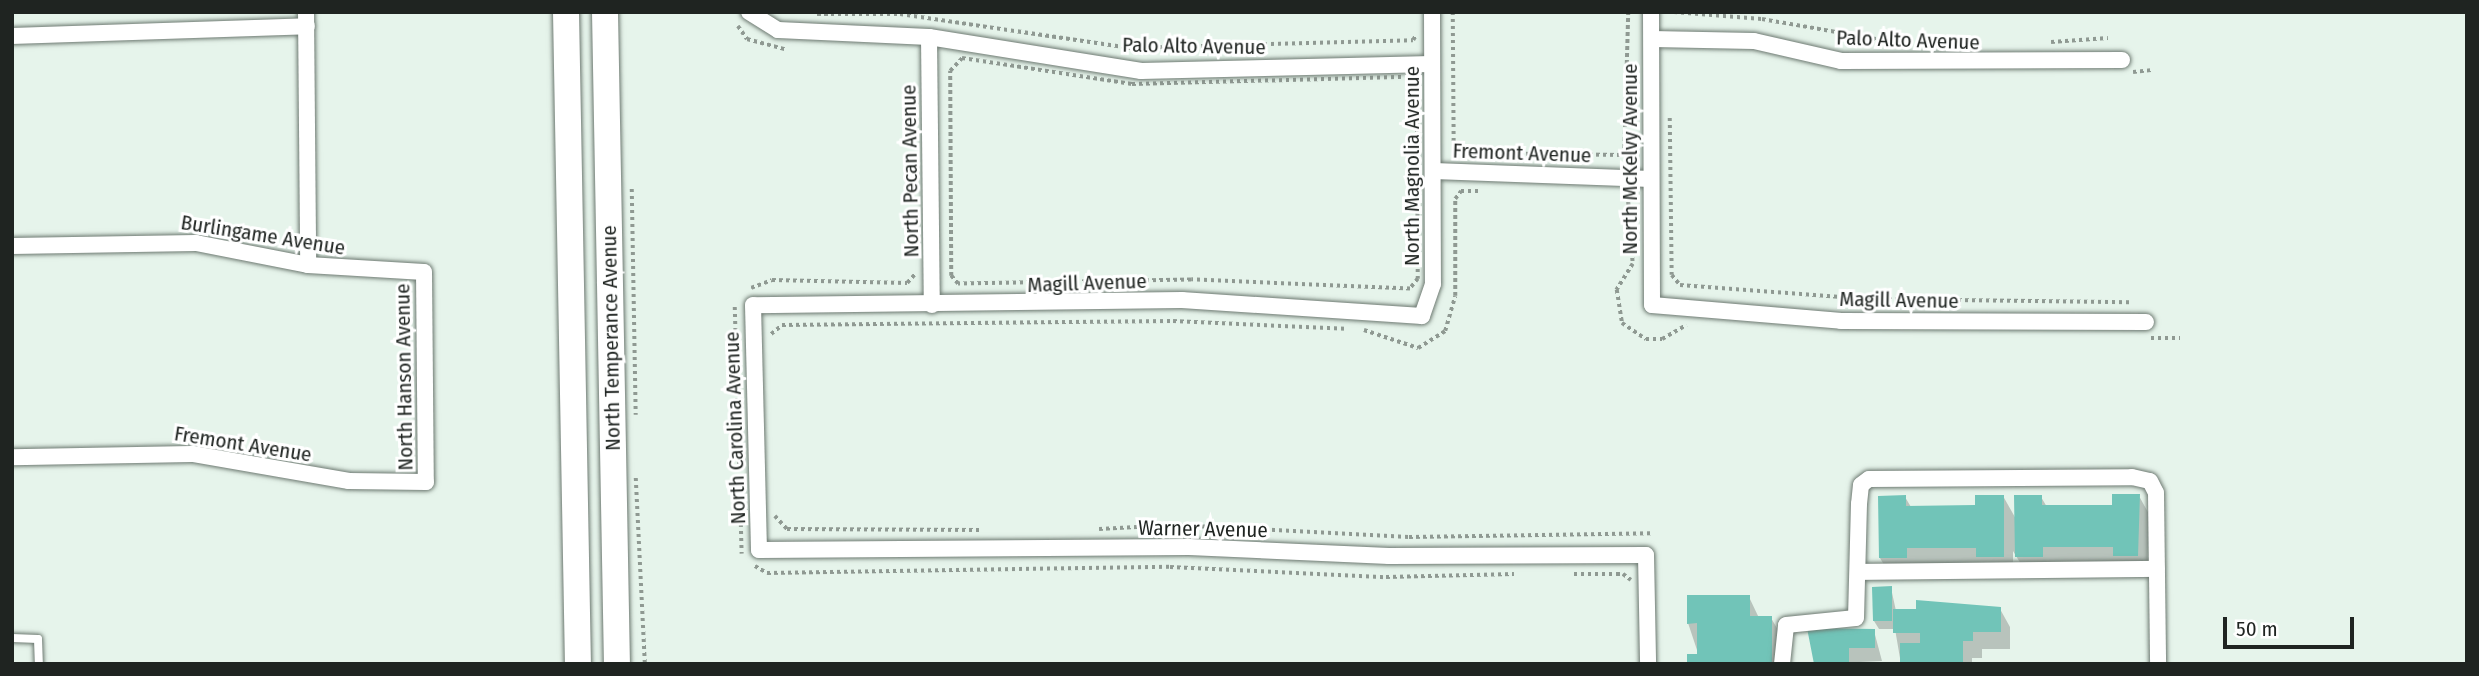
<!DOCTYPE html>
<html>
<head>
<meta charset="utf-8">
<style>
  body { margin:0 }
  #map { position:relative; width:2479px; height:676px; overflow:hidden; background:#e6f4eb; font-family:"Fira Sans Condensed",sans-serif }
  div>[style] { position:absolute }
  .shadow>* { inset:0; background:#0003 }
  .building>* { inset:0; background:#71c4b8 }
  .path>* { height:3.5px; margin-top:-1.75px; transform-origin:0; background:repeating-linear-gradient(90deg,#8f9992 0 3.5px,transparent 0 7px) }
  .roads { filter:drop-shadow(0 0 2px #6d7971) drop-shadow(0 0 2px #6d7971) }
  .lane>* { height:8px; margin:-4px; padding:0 4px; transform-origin:4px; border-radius:4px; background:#fff }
  .street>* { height:16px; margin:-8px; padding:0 8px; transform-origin:8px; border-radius:8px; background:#fff }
  .primary>* { height:26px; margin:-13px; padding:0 13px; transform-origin:13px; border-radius:13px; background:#fff }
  span { translate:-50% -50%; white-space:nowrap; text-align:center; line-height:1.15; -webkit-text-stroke:6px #fff; paint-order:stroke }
  .street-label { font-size:21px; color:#1f2421 }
  .frame { position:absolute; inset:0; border:14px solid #1f2421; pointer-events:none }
  .scale { position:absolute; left:2223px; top:617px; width:131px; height:32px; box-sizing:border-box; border:4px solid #1f2421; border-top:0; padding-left:9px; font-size:21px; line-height:24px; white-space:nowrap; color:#1f2421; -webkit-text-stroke:5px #fff; paint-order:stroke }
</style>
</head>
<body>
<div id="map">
  <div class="shadow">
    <i style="clip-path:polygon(2003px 496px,2016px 519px,2041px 497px,2047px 507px,2114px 507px,2139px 496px,2149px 514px,2147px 573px,2027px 574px,2013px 551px,2013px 574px,1890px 575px,1880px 558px,1905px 497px,1911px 507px,1977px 507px)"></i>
    <i style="clip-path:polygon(1891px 588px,1896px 611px,2000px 609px,2010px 627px,2010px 649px,1982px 649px,1982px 658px,1972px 658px,1972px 664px,1901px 664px,1895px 629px,1879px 629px,1874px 621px)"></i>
    <i style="clip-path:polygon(1749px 597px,1759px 618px,1771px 618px,1781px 635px,1781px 664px,1688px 664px,1699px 656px,1688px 623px)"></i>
    <i style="clip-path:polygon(1874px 631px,1882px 661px,1815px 664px)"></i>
  </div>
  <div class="building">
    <i style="clip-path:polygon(2112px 494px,2140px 494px,2138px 556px,2113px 556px,2113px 547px,2043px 547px,2043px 557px,2015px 557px,2014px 495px,2042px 495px,2042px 505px,2112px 505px)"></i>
    <i style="clip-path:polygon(1906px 495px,1906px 506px,1975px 505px,1975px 495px,2004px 495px,2004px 557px,1976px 557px,1976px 548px,1907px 548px,1907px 558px,1879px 558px,1878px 496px)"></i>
    <i style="clip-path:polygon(1892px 586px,1892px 621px,1873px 621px,1872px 587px)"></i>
    <i style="clip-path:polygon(1687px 595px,1750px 595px,1750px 616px,1772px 616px,1772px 664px,1687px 664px,1687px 654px,1697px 654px,1697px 623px,1687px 624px)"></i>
    <i style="clip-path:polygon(1916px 600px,2001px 607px,2001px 632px,1973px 632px,1973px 641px,1963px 641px,1963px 664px,1900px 664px,1900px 643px,1920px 643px,1920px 633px,1893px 633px,1893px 609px,1916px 609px)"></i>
    <i style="clip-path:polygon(1807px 628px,1875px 629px,1875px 648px,1849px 648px,1849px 664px,1814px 664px)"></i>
  </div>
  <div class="path">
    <i style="left:1453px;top:12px;width:130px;rotate:89.6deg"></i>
    <i style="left:1454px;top:142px;width:14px;rotate:51deg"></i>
    <i style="left:1463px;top:153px;width:161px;rotate:0.7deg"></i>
    <i style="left:1624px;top:155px;width:143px;rotate:-88.4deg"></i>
    <i style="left:1674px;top:12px;width:88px;rotate:4.5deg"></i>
    <i style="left:1762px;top:19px;width:133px;rotate:10deg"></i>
    <i style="left:817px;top:14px;width:83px"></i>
    <i style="left:900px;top:14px;width:233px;rotate:8.4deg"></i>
    <i style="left:1131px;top:48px;width:282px;rotate:-1.6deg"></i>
    <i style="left:1413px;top:40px;width:6px;rotate:-59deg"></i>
    <i style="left:738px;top:26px;width:16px;rotate:55deg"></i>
    <i style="left:747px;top:39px;width:39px;rotate:15deg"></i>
    <i style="left:2051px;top:42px;width:57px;rotate:-4deg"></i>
    <i style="left:962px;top:58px;width:172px;rotate:8.7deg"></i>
    <i style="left:1132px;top:84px;width:275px;rotate:-1.5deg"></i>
    <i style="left:1407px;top:77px;width:14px;rotate:45deg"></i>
    <i style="left:1417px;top:87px;width:192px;rotate:89.7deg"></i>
    <i style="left:1418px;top:279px;width:13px;rotate:129deg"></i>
    <i style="left:1410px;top:289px;width:219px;rotate:-177.6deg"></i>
    <i style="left:1191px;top:280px;width:233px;rotate:179deg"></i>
    <i style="left:958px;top:284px;width:11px;rotate:-131deg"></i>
    <i style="left:951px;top:276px;width:205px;rotate:-90.3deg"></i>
    <i style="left:950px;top:71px;width:18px;rotate:-47deg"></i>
    <i style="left:2133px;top:72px;width:18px;rotate:-6deg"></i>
    <i style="left:1670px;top:118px;width:157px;rotate:89.3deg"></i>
    <i style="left:1672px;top:275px;width:13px;rotate:51deg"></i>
    <i style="left:1680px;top:285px;width:188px;rotate:4.3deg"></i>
    <i style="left:1867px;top:299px;width:263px;rotate:0.7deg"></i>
    <i style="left:632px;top:189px;width:226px;rotate:89deg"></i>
    <i style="left:1628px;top:195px;width:69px;rotate:85.9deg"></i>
    <i style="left:1633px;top:264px;width:31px;rotate:122deg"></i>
    <i style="left:1617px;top:290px;width:33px;rotate:81deg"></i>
    <i style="left:1622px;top:323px;width:29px;rotate:34deg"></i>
    <i style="left:1646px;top:339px;width:16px"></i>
    <i style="left:1662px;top:339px;width:28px;rotate:-30deg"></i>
    <i style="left:751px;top:288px;width:22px;rotate:-21deg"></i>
    <i style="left:772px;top:280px;width:135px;rotate:1.3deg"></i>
    <i style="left:907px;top:283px;width:12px;rotate:-48deg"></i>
    <i style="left:735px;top:307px;width:247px;rotate:88.4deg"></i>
    <i style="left:1364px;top:330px;width:57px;rotate:18.4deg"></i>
    <i style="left:1418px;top:348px;width:32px;rotate:-32deg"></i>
    <i style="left:1445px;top:331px;width:36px;rotate:-74deg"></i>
    <i style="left:1455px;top:296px;width:97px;rotate:-90deg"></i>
    <i style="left:1455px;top:199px;width:10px;rotate:-53deg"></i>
    <i style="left:1461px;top:191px;width:18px"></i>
    <i style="left:771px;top:334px;width:14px;rotate:-39deg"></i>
    <i style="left:782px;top:325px;width:391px;rotate:-0.6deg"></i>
    <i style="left:1173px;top:321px;width:173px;rotate:2.6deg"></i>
    <i style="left:2151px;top:338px;width:29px"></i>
    <i style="left:636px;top:478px;width:186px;rotate:87.2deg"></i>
    <i style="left:775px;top:516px;width:18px;rotate:47deg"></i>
    <i style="left:787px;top:529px;width:192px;rotate:0.3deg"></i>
    <i style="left:1099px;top:529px;width:75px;rotate:-3.1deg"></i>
    <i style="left:1174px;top:525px;width:235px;rotate:2.9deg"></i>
    <i style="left:1409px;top:537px;width:243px;rotate:-0.9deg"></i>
    <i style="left:755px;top:566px;width:14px;rotate:30deg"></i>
    <i style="left:767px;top:573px;width:403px;rotate:-0.9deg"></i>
    <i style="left:1170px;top:567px;width:216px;rotate:2.7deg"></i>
    <i style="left:1386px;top:577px;width:128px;rotate:-1.3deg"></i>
    <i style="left:1574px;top:574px;width:49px"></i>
    <i style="left:1623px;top:574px;width:10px;rotate:37deg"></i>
  </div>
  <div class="roads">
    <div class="lane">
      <i style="left:12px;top:638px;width:26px;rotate:2deg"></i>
      <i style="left:38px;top:639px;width:25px;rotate:88deg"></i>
    </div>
    <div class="street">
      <i style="left:306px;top:12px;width:253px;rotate:89.5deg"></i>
      <i style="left:749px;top:12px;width:34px;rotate:32deg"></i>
      <i style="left:778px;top:30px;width:151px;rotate:2.7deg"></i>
      <i style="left:929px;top:37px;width:215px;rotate:9.1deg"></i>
      <i style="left:1141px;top:71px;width:291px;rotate:-1.4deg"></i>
      <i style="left:1432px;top:12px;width:272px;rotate:89.8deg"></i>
      <i style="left:1433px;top:284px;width:34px;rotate:109deg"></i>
      <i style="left:1422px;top:316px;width:241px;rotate:-176.2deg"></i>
      <i style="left:1182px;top:300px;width:429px;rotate:179.3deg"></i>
      <i style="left:753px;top:305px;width:245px;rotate:88.6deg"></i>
      <i style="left:759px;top:550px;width:430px;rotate:-0.4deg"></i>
      <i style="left:1189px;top:547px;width:200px;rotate:2.6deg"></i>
      <i style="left:1389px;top:556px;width:257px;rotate:-0.2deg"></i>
      <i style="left:1646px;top:555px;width:109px;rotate:88.9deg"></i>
      <i style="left:1651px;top:12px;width:293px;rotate:89.8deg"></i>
      <i style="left:1652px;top:305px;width:190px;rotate:4.8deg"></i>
      <i style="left:1841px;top:321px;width:305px;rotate:0.2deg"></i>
      <i style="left:12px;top:36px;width:295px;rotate:-1.9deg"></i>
      <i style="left:929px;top:37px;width:268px;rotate:89.4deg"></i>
      <i style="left:1652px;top:39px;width:102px;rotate:1.1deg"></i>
      <i style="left:1754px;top:41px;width:89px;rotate:12.9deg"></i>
      <i style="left:1841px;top:61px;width:281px;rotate:-0.2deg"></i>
      <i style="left:1435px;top:171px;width:215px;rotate:2.1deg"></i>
      <i style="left:12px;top:246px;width:184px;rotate:-0.9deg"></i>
      <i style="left:196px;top:243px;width:114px;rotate:11.1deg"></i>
      <i style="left:308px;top:265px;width:116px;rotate:3.5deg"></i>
      <i style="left:424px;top:272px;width:210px;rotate:89.5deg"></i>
      <i style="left:426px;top:482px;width:77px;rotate:-179.3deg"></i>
      <i style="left:349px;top:481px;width:159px;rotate:-170.2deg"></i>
      <i style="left:192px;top:454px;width:180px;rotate:179deg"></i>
      <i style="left:1859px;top:572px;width:298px;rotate:-0.6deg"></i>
      <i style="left:1782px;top:664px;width:39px;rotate:-84deg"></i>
      <i style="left:1786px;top:625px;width:70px;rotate:-5.7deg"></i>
      <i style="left:1856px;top:618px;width:114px;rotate:-88.5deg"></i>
      <i style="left:1859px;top:504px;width:19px;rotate:-84deg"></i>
      <i style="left:1861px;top:485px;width:10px;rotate:-37deg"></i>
      <i style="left:1869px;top:479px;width:263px;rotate:-0.4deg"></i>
      <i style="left:2132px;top:477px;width:18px;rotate:13deg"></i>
      <i style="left:2150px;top:481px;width:13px;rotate:63deg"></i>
      <i style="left:2156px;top:493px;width:171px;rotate:89.3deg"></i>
    </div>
    <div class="primary">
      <i style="left:566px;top:12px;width:652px;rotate:88.95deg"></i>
      <i style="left:605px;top:12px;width:652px;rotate:88.95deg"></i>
    </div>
  </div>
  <div class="street-label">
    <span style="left:1908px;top:40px;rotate:2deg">Palo Alto Avenue</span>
    <span style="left:1194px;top:46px;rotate:1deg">Palo Alto Avenue</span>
    <span style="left:1522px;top:153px;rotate:2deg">Fremont Avenue</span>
    <span style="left:1630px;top:159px;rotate:-90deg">North McKelvy Avenue</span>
    <span style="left:1412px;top:166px;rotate:-90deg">North Magnolia Avenue</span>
    <span style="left:910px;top:171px;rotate:-91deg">North Pecan Avenue</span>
    <span style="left:263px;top:235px;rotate:9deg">Burlingame Avenue</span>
    <span style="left:1087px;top:283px;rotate:-2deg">Magill Avenue</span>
    <span style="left:1899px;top:300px;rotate:1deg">Magill Avenue</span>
    <span style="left:611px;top:338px;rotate:-91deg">North Temperance Avenue</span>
    <span style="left:404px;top:377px;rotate:-91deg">North Hanson Avenue</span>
    <span style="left:735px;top:428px;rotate:-92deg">North Carolina Avenue</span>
    <span style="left:243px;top:444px;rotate:9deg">Fremont Avenue</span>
    <span style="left:1203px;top:529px;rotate:1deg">Warner Avenue</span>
  </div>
  <div class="frame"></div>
  <div class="scale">50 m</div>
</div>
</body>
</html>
